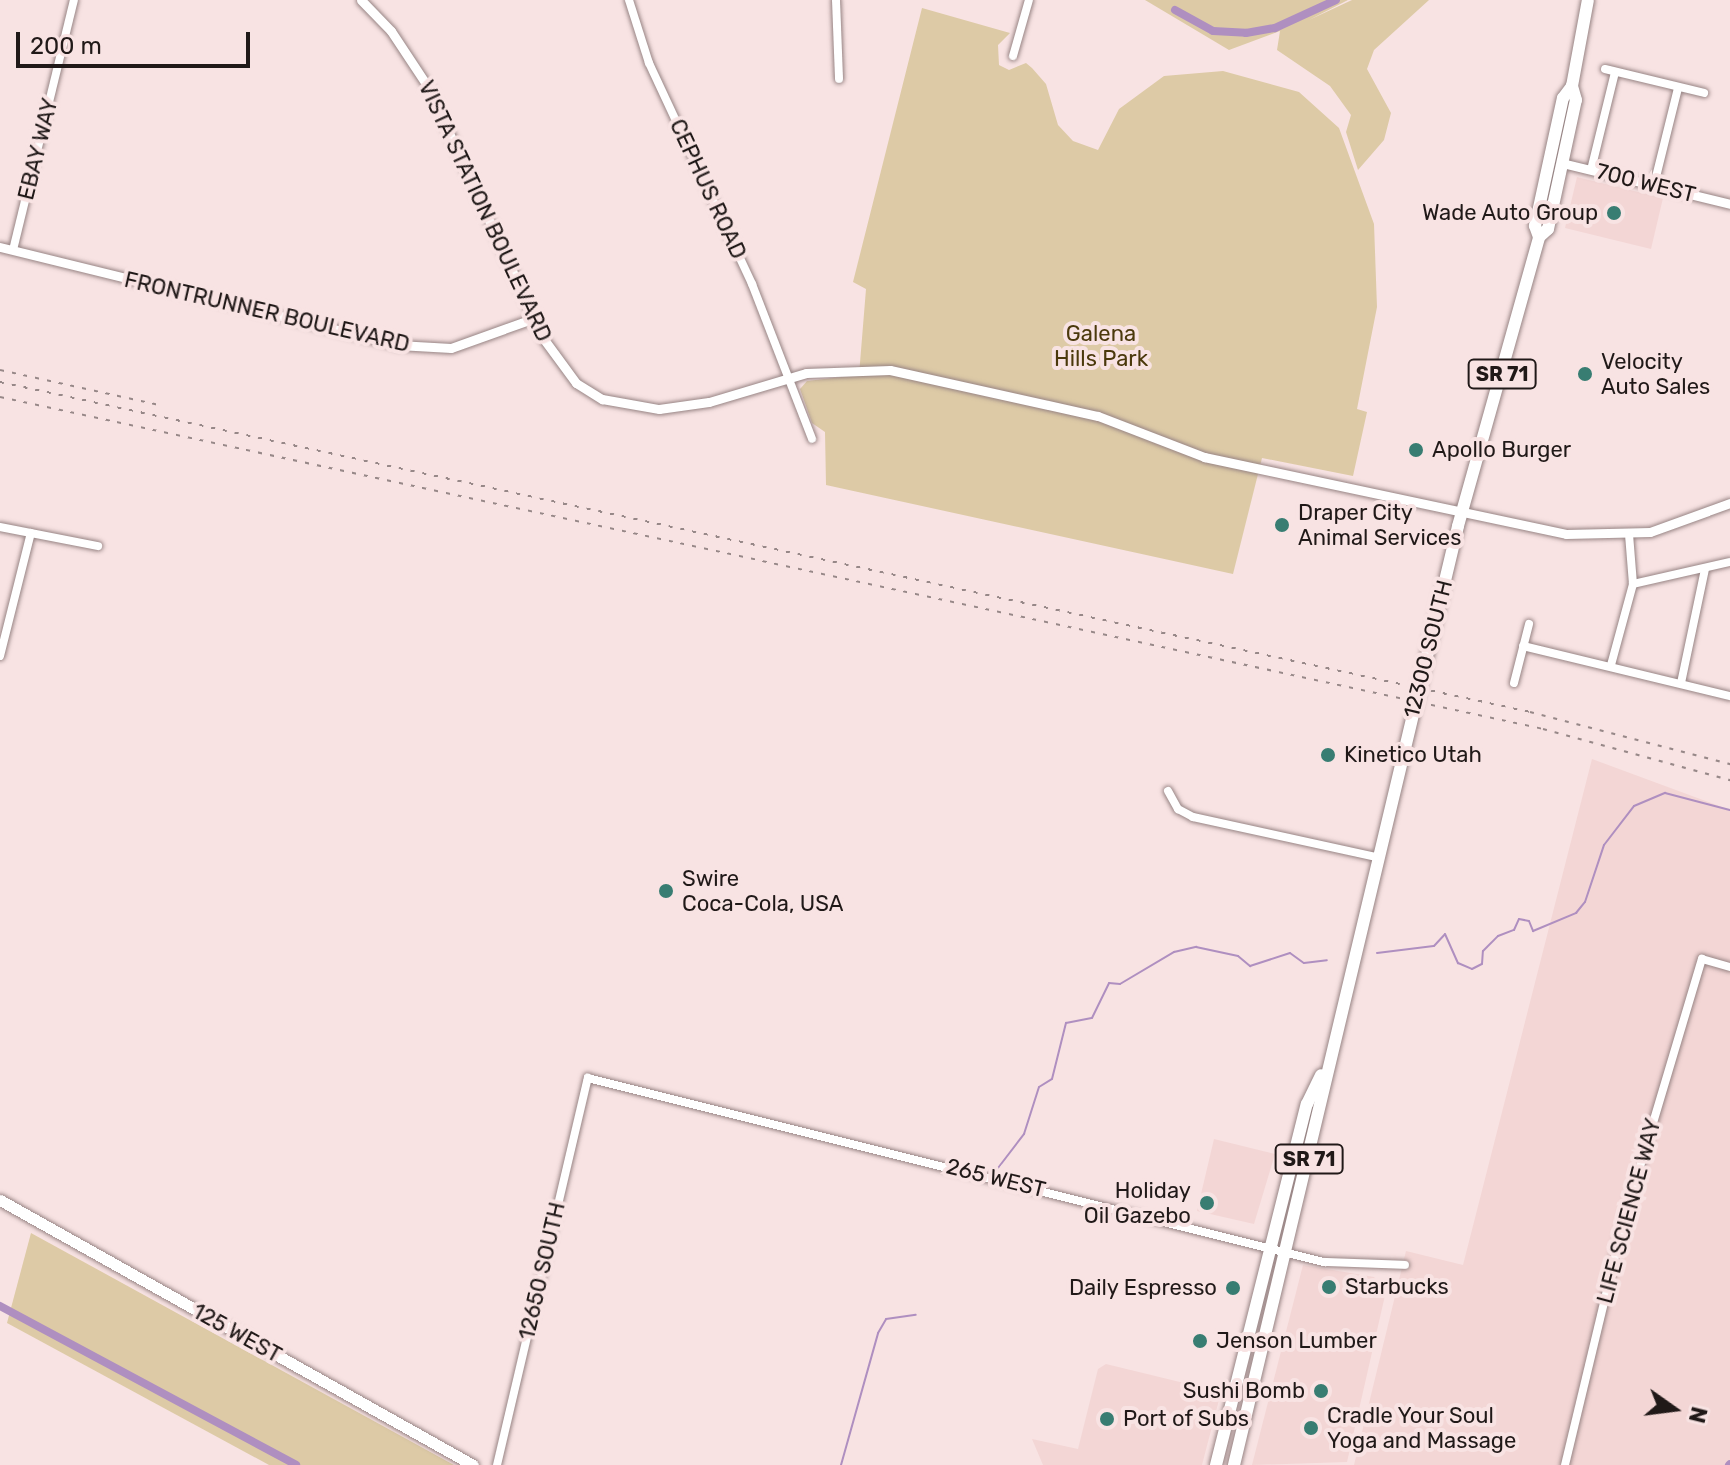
<!DOCTYPE html>
<html>
<head>
<meta charset="utf-8">
<style>
  body { margin:0 }
  #map { position:relative; width:1730px; height:1465px; overflow:hidden; background:#f8e3e3; font-family:Rubik,sans-serif }
  div>[style] { position:absolute }
  .built>* { inset:0; background:#f3d6d5 }
  .green>* { inset:0; background:#ddcaa6 }
  .stream>* { height:2px; margin:-1px; padding:0 1px; transform-origin:1px; border-radius:1px; background:#af8fc0 }
  .canal>* { height:8px; margin:-4px; padding:0 4px; transform-origin:4px; border-radius:4px; background:#af8fc0 }
  .roads { filter:drop-shadow(0 0 2px #978484) drop-shadow(0 0 2px #978484) }
  .minor>* { height:8px; margin:-4px; padding:0 4px; transform-origin:4px; border-radius:4px; background:#fff }
  .tertiary>* { height:9px; margin:-4.5px; padding:0 4.5px; transform-origin:4.5px; border-radius:4.5px; background:#fff }
  .secondary>* { height:11px; margin:-5.5px; padding:0 5.5px; transform-origin:5.5px; border-radius:5.5px; background:#fff }
  .primary>* { height:12px; margin:-6px; padding:0 6px; transform-origin:6px; border-radius:6px; background:#fff }
  .rail>* { height:2px; margin-top:-1px; transform-origin:0; background:repeating-linear-gradient(90deg,#978888 0 4px,transparent 0 12px) }
  .dots>* { width:22px; height:22px; translate:-50% -50%; box-sizing:border-box; border:4px solid #f8e3e3; border-radius:50% }
  span { translate:-50% -50%; white-space:nowrap; text-align:center; line-height:1.15; -webkit-text-stroke:8px #f8e3e3; paint-order:stroke }
  .shield-label span { padding:2px 6px; background:#f8e3e3; border:2px solid; border-radius:6px; -webkit-text-stroke-width:0 }
  .shield-label { font-size:20px; color:#201918; font-weight:700 }
  .street-label { font-size:22px; color:#201918 }
  .poi-label { font-size:22px; color:#201918 }
  .right { translate:-100% -50%; text-align:right }
  .left { translate:0 -50%; text-align:left }
  .park-label { font-size:22px; color:#4b390c }
  .north { position:absolute; left:1634px; top:1369px; width:80px; height:80px; -webkit-text-stroke:6px #f8e3e3; paint-order:stroke; rotate:104deg; font-size:22px; font-weight:700; line-height:32px; text-align:center; color:#201918 }
  .north::after { content:''; display:block; margin:auto; width:28px; height:36px; background:#201918; clip-path:polygon(50% 0,100% 100%,50% 72%,0 100%) }
  .scale { position:absolute; left:16px; top:32px; width:234px; height:36px; box-sizing:border-box; border:4px solid #201918; border-top:0; padding-left:10px; font-size:24px; line-height:28px; white-space:nowrap; color:#201918; -webkit-text-stroke:6px #f8e3e3; paint-order:stroke }
</style>
</head>
<body>
<div id="map">
  <div class="built">
    <i style="clip-path:polygon(1577px 177px,1663px 198px,1651px 249px,1565px 228px)"></i>
    <i style="clip-path:polygon(1592px 759px,1730px 810px,1730px 1465px,1354px 1465px,1406px 1251px,1463px 1265px)"></i>
    <i style="clip-path:polygon(1214px 1139px,1275px 1154px,1254px 1224px,1197px 1211px)"></i>
    <i style="clip-path:polygon(1303px 1265px,1374px 1277px,1386px 1291px,1347px 1462px,1252px 1465px)"></i>
    <i style="clip-path:polygon(1106px 1364px,1221px 1392px,1202px 1465px,1043px 1465px,1032px 1439px,1078px 1449px,1098px 1369px)"></i>
  </div>
  <div class="green">
    <i style="clip-path:polygon(1145px 0,1348px 0,1309px 20px,1352px 0,1429px 0,1374px 50px,1367px 69px,1391px 113px,1384px 140px,1358px 170px,1346px 132px,1351px 115px,1330px 86px,1277px 50px,1280px 31px,1229px 50px)"></i>
    <i style="clip-path:polygon(922px 8px,1010px 33px,998px 45px,999px 65px,1009px 70px,1026px 63px,1032px 68px,1046px 84px,1058px 125px,1073px 141px,1098px 150px,1119px 109px,1164px 76px,1223px 71px,1299px 92px,1339px 128px,1374px 224px,1377px 307px,1357px 409px,1367px 412px,1353px 476px,1262px 458px,1233px 574px,826px 485px,825px 432px,812px 423px,800px 389px,807px 381px,859px 375px,866px 289px,853px 282px)"></i>
    <i style="clip-path:polygon(31px 1233px,454px 1465px,269px 1465px,7px 1323px)"></i>
  </div>
  <div class="stream">
    <i style="left:1377px;top:953px;width:57px;rotate:-7deg"></i>
    <i style="left:1434px;top:946px;width:16px;rotate:-47deg"></i>
    <i style="left:1445px;top:934px;width:32px;rotate:66deg"></i>
    <i style="left:1458px;top:963px;width:15px;rotate:23deg"></i>
    <i style="left:1472px;top:969px;width:11px;rotate:-27deg"></i>
    <i style="left:1482px;top:964px;width:13px;rotate:-86deg"></i>
    <i style="left:1483px;top:951px;width:21px;rotate:-45deg"></i>
    <i style="left:1498px;top:936px;width:17px;rotate:-21deg"></i>
    <i style="left:1514px;top:930px;width:12px;rotate:-66deg"></i>
    <i style="left:1519px;top:919px;width:10px;rotate:11deg"></i>
    <i style="left:1529px;top:921px;width:11px;rotate:68deg"></i>
    <i style="left:1533px;top:931px;width:47px;rotate:-22.7deg"></i>
    <i style="left:1576px;top:913px;width:14px;rotate:-51deg"></i>
    <i style="left:1585px;top:902px;width:60px;rotate:-71.6deg"></i>
    <i style="left:1604px;top:845px;width:49px;rotate:-52.4deg"></i>
    <i style="left:1634px;top:806px;width:34px;rotate:-23deg"></i>
    <i style="left:1665px;top:793px;width:67px;rotate:14.7deg"></i>
    <i style="left:998px;top:1168px;width:43px;rotate:-52.6deg"></i>
    <i style="left:1024px;top:1134px;width:49px;rotate:-72.3deg"></i>
    <i style="left:1039px;top:1087px;width:15px;rotate:-32deg"></i>
    <i style="left:1052px;top:1079px;width:58px;rotate:-76deg"></i>
    <i style="left:1066px;top:1023px;width:26px;rotate:-11deg"></i>
    <i style="left:1092px;top:1018px;width:39px;rotate:-64deg"></i>
    <i style="left:1109px;top:983px;width:11px;rotate:5deg"></i>
    <i style="left:1120px;top:984px;width:63px;rotate:-30.7deg"></i>
    <i style="left:1174px;top:952px;width:23px;rotate:-13deg"></i>
    <i style="left:1196px;top:947px;width:43px;rotate:12.1deg"></i>
    <i style="left:1238px;top:956px;width:16px;rotate:40deg"></i>
    <i style="left:1250px;top:966px;width:42px;rotate:-18deg"></i>
    <i style="left:1290px;top:953px;width:17px;rotate:36deg"></i>
    <i style="left:1304px;top:963px;width:23px;rotate:-7deg"></i>
    <i style="left:841px;top:1465px;width:137px;rotate:-74.3deg"></i>
    <i style="left:878px;top:1333px;width:16px;rotate:-60deg"></i>
    <i style="left:886px;top:1319px;width:30px;rotate:-8deg"></i>
  </div>
  <div class="canal">
    <i style="left:1175px;top:10px;width:43px;rotate:28.9deg"></i>
    <i style="left:1213px;top:31px;width:33px;rotate:3deg"></i>
    <i style="left:1246px;top:33px;width:29px;rotate:-10deg"></i>
    <i style="left:1275px;top:28px;width:67px;rotate:-24.7deg"></i>
    <i style="left:0;top:1306px;width:336px;rotate:28.2deg"></i>
    <i style="left:1729px;top:1465px;width:1px;rotate:-45deg"></i>
  </div>
  <div class="roads">
    <div class="minor">
      <i style="left:629px;top:0;width:66px;rotate:72.4deg"></i>
      <i style="left:649px;top:63px;width:244px;rotate:65deg"></i>
      <i style="left:752px;top:284px;width:166px;rotate:68.8deg"></i>
      <i style="left:836px;top:0;width:79px;rotate:87.8deg"></i>
      <i style="left:1013px;top:56px;width:58px;rotate:-74.1deg"></i>
      <i style="left:1605px;top:69px;width:102px;rotate:13.6deg"></i>
      <i style="left:1591px;top:170px;width:101px;rotate:-76.2deg"></i>
      <i style="left:1654px;top:185px;width:100px;rotate:-76.1deg"></i>
      <i style="left:13px;top:250px;width:257px;rotate:-76.3deg"></i>
      <i style="left:0;top:527px;width:100px;rotate:11deg"></i>
      <i style="left:1633px;top:584px;width:99px;rotate:-12.8deg"></i>
      <i style="left:1523px;top:646px;width:213px;rotate:13.6deg"></i>
      <i style="left:0;top:656px;width:127px;rotate:-75.9deg"></i>
      <i style="left:1611px;top:665px;width:84px;rotate:-74.8deg"></i>
      <i style="left:1633px;top:584px;width:50px;rotate:-94.6deg"></i>
      <i style="left:1514px;top:683px;width:61px;rotate:-75.7deg"></i>
      <i style="left:1681px;top:683px;width:116px;rotate:-78.1deg"></i>
      <i style="left:1168px;top:791px;width:21px;rotate:61deg"></i>
      <i style="left:1178px;top:809px;width:17px;rotate:28deg"></i>
      <i style="left:1193px;top:817px;width:188px;rotate:12.3deg"></i>
      <i style="left:497px;top:1465px;width:398px;rotate:-76.8deg"></i>
      <i style="left:588px;top:1078px;width:759px;rotate:14.04deg"></i>
      <i style="left:1324px;top:1262px;width:81px;rotate:2.1deg"></i>
      <i style="left:1565px;top:1465px;width:245px;rotate:-76.5deg"></i>
      <i style="left:1622px;top:1227px;width:280px;rotate:-73.4deg"></i>
      <i style="left:1702px;top:959px;width:29px;rotate:16deg"></i>
    </div>
    <div class="tertiary">
      <i style="left:361px;top:0;width:43px;rotate:45.9deg"></i>
      <i style="left:391px;top:31px;width:67px;rotate:56.5deg"></i>
      <i style="left:428px;top:87px;width:276px;rotate:65.4deg"></i>
      <i style="left:543px;top:338px;width:56px;rotate:53.7deg"></i>
      <i style="left:576px;top:383px;width:31px;rotate:32deg"></i>
      <i style="left:602px;top:399px;width:58px;rotate:10deg"></i>
      <i style="left:659px;top:409px;width:50px;rotate:-8deg"></i>
      <i style="left:709px;top:402px;width:101px;rotate:-16.6deg"></i>
      <i style="left:806px;top:373px;width:84px;rotate:-2deg"></i>
      <i style="left:890px;top:370px;width:213px;rotate:12.5deg"></i>
      <i style="left:1098px;top:416px;width:114px;rotate:21.1deg"></i>
      <i style="left:1204px;top:457px;width:370px;rotate:12deg"></i>
      <i style="left:1566px;top:534px;width:84px;rotate:-1.4deg"></i>
      <i style="left:1650px;top:532px;width:85px;rotate:-19.9deg"></i>
      <i style="left:1562px;top:163px;width:173px;rotate:13.7deg"></i>
      <i style="left:0;top:247px;width:410px;rotate:13.8deg"></i>
      <i style="left:398px;top:345px;width:53px;rotate:3.2deg"></i>
      <i style="left:451px;top:348px;width:86px;rotate:-19.7deg"></i>
    </div>
    <div class="secondary">
      <i style="left:0;top:1200px;width:542px;rotate:29.26deg"></i>
    </div>
    <div class="primary">
      <i style="left:1539px;top:237px;width:12px;rotate:-110deg"></i>
      <i style="left:1535px;top:226px;width:131px;rotate:-77.7deg"></i>
      <i style="left:1563px;top:98px;width:15px;rotate:-53deg"></i>
      <i style="left:1216px;top:1465px;width:372px;rotate:-75.9deg"></i>
      <i style="left:1307px;top:1104px;width:32px;rotate:-64deg"></i>
      <i style="left:1234px;top:1465px;width:965px;rotate:-76.58deg"></i>
      <i style="left:1458px;top:526px;width:300px;rotate:-74.3deg"></i>
      <i style="left:1539px;top:237px;width:12px;rotate:-42deg"></i>
      <i style="left:1548px;top:229px;width:132px;rotate:-77.8deg"></i>
      <i style="left:1576px;top:100px;width:15px;rotate:-106deg"></i>
      <i style="left:1572px;top:86px;width:87px;rotate:-79.5deg"></i>
    </div>
  </div>
  <div class="rail">
    <i style="left:0;top:370px;width:163px;rotate:12.4deg"></i>
    <i style="left:0;top:382px;width:1565px;rotate:12.17deg"></i>
    <i style="left:1530px;top:712px;width:207px;rotate:14.6deg"></i>
    <i style="left:0;top:397px;width:1578px;rotate:12.14deg"></i>
    <i style="left:1543px;top:729px;width:194px;rotate:15.3deg"></i>
  </div>
  <div class="dots">
    <i style="left:1614px;top:213px;background:#387d72"></i>
    <i style="left:1585px;top:374px;background:#387d72"></i>
    <i style="left:1416px;top:450px;background:#387d72"></i>
    <i style="left:1282px;top:525px;background:#387d72"></i>
    <i style="left:1328px;top:755px;background:#387d72"></i>
    <i style="left:666px;top:891px;background:#387d72"></i>
    <i style="left:1207px;top:1203px;background:#387d72"></i>
    <i style="left:1329px;top:1287px;background:#387d72"></i>
    <i style="left:1233px;top:1288px;background:#387d72"></i>
    <i style="left:1200px;top:1341px;background:#387d72"></i>
    <i style="left:1321px;top:1391px;background:#387d72"></i>
    <i style="left:1107px;top:1419px;background:#387d72"></i>
    <i style="left:1311px;top:1428px;background:#387d72"></i>
  </div>
  <div class="shield-label">
    <span style="left:1502px;top:374px">SR 71</span>
    <span style="left:1309px;top:1159px">SR 71</span>
  </div>
  <div class="street-label">
    <span style="left:38px;top:149px;rotate:-76deg">EBAY WAY</span>
    <span style="left:1646px;top:183px;rotate:14deg">700 WEST</span>
    <span style="left:708px;top:189px;rotate:65deg">CEPHUS ROAD</span>
    <span style="left:485px;top:211px;rotate:65deg">VISTA STATION BOULEVARD</span>
    <span style="left:267px;top:312px;rotate:13deg">FRONTRUNNER BOULEVARD</span>
    <span style="left:1428px;top:649px;rotate:-76deg">12300 SOUTH</span>
    <span style="left:996px;top:1178px;rotate:14deg">265 WEST</span>
    <span style="left:1629px;top:1211px;rotate:-75deg">LIFE SCIENCE WAY</span>
    <span style="left:542px;top:1271px;rotate:-77deg">12650 SOUTH</span>
    <span style="left:237px;top:1333px;rotate:29deg">125 WEST</span>
  </div>
  <div class="poi-label">
    <span class="right" style="left:1598px;top:213px">Wade Auto Group</span>
    <span class="left" style="left:1601px;top:374px">Velocity<br>Auto Sales</span>
    <span class="left" style="left:1432px;top:450px">Apollo Burger</span>
    <span class="left" style="left:1298px;top:525px">Draper City<br>Animal Services</span>
    <span class="left" style="left:1344px;top:755px">Kinetico Utah</span>
    <span class="left" style="left:682px;top:891px">Swire<br>Coca-Cola, USA</span>
    <span class="right" style="left:1191px;top:1203px">Holiday<br>Oil Gazebo</span>
    <span class="left" style="left:1345px;top:1287px">Starbucks</span>
    <span class="right" style="left:1217px;top:1288px">Daily Espresso</span>
    <span class="left" style="left:1216px;top:1341px">Jenson Lumber</span>
    <span class="right" style="left:1305px;top:1391px">Sushi Bomb</span>
    <span class="left" style="left:1327px;top:1428px">Cradle Your Soul<br>Yoga and Massage</span>
    <span class="left" style="left:1123px;top:1419px">Port of Subs</span>
  </div>
  <div class="park-label">
    <span style="left:1101px;top:346px">Galena<br>Hills Park</span>
  </div>
  <div class="north">N</div>
  <div class="scale">200 m</div>
</div>
</body>
</html>
